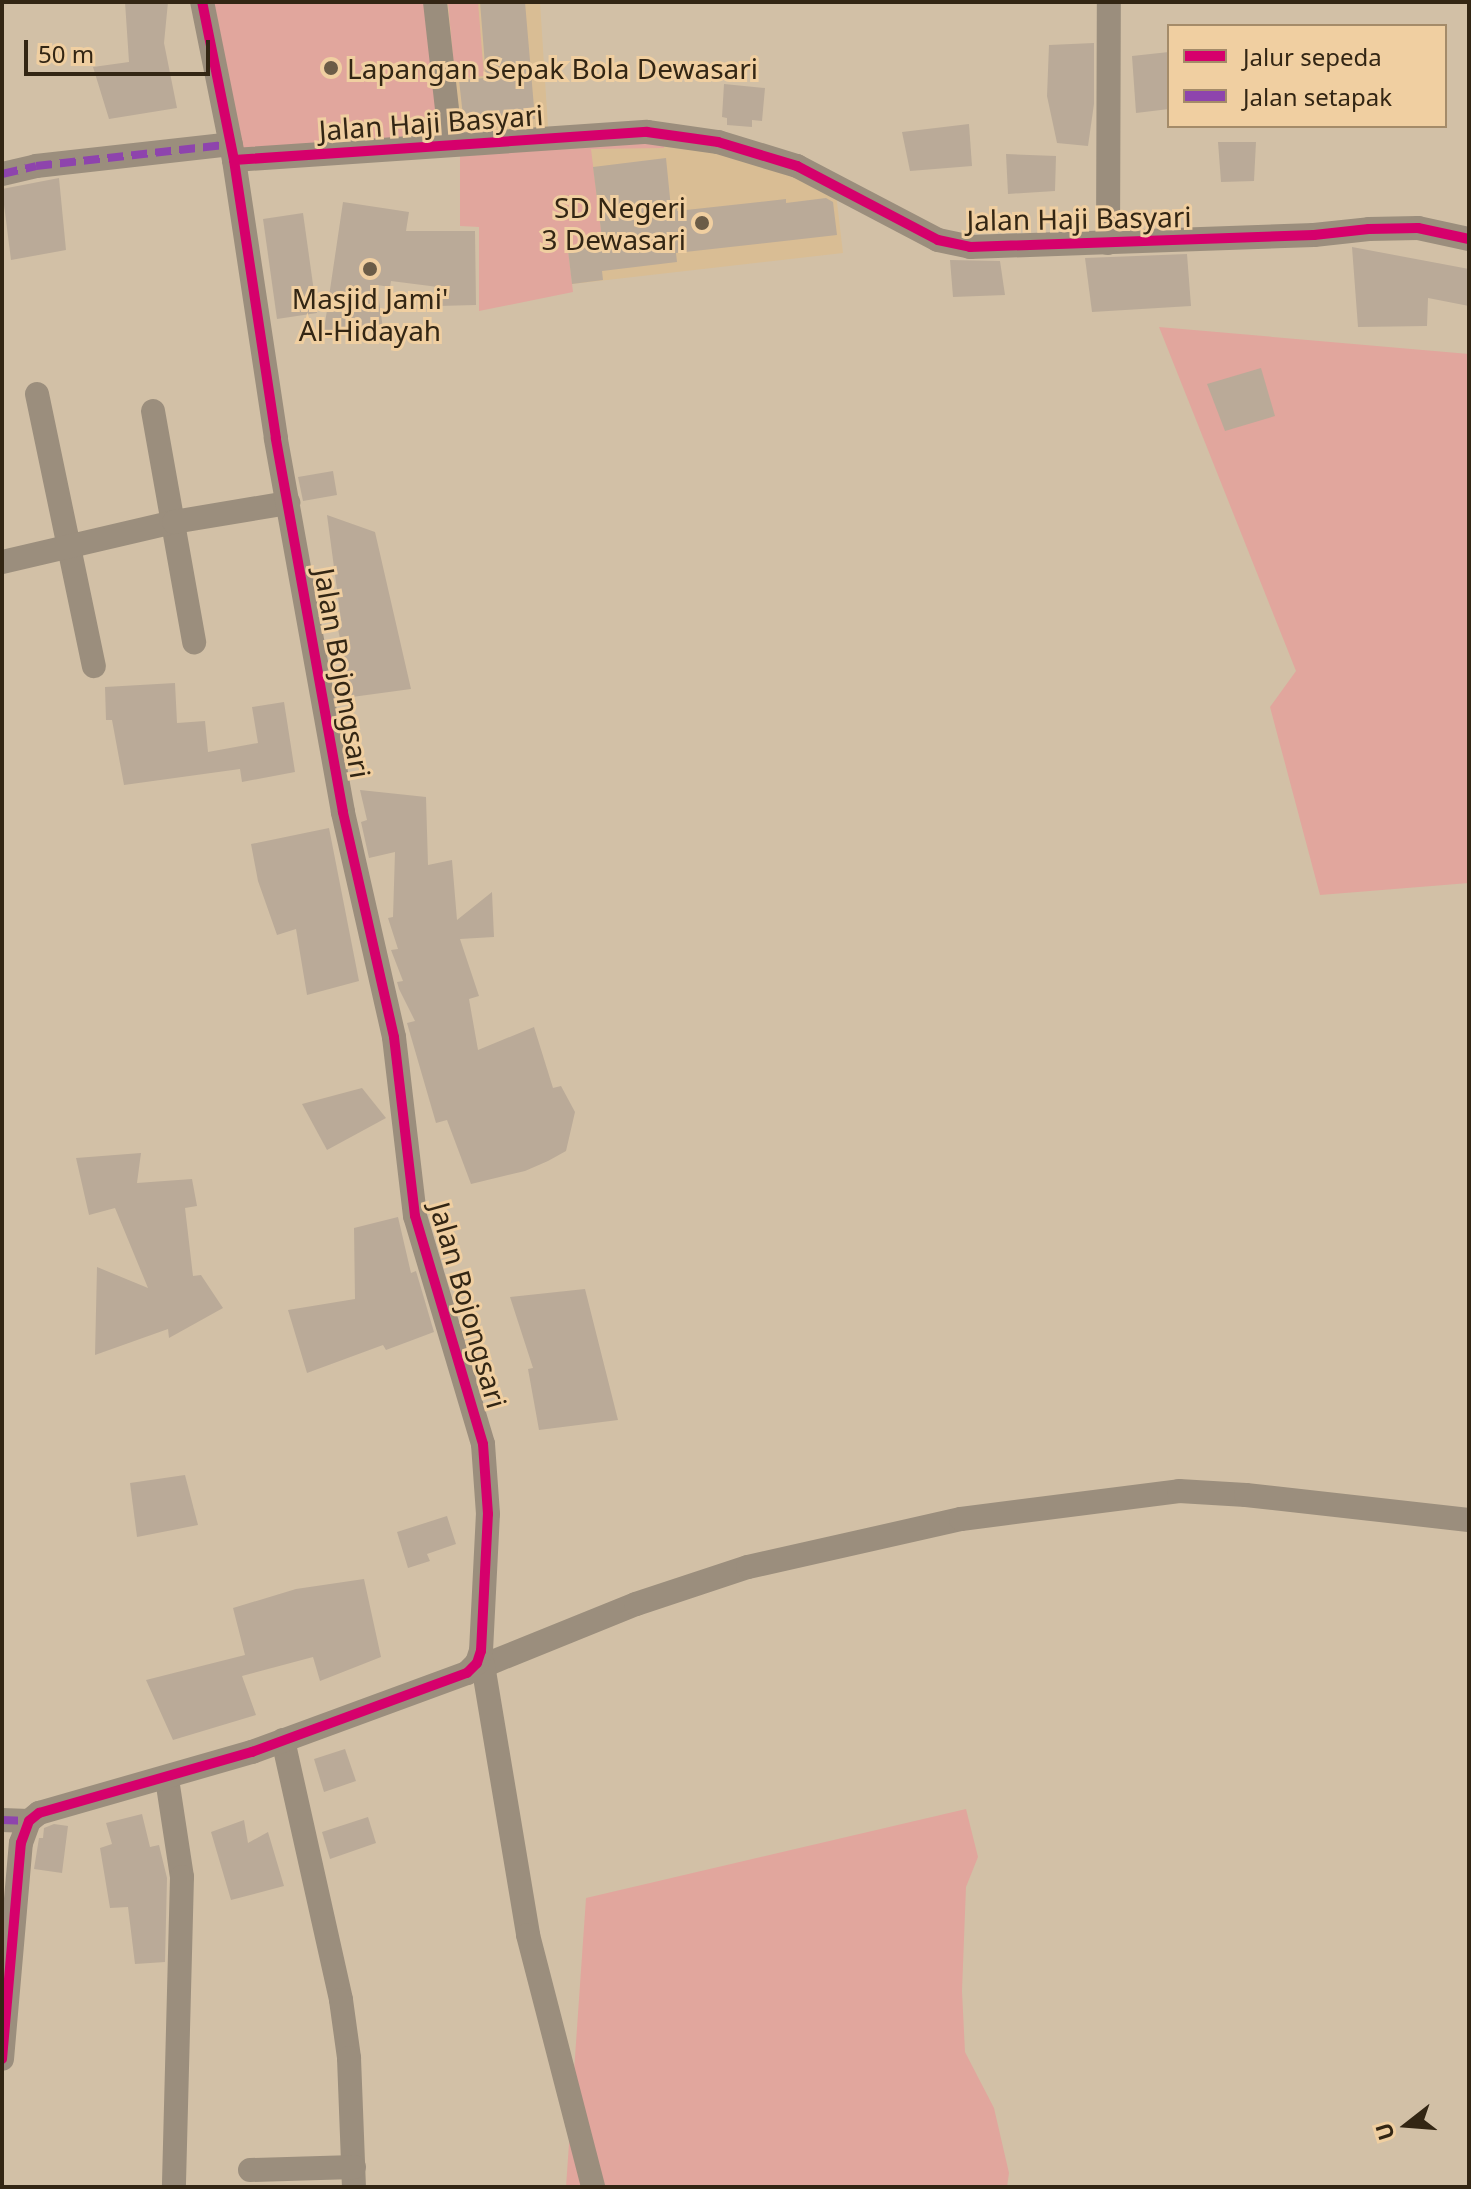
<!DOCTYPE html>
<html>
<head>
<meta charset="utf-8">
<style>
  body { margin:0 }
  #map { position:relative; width:1471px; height:2189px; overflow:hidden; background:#d2c0a6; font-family:"Noto Sans",sans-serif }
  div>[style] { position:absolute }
  .built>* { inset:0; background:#d9bd94 }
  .green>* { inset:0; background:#e1a69d }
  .building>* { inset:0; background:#baaa98 }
  .minor>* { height:24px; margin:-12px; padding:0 12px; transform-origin:12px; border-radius:12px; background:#9b8e7d }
  .quiet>* { height:8px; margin-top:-4px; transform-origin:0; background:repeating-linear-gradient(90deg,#8e44ad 0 16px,transparent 0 24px) }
  .cycleway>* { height:10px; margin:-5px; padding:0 5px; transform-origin:5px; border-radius:5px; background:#d6006c }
  .dots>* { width:22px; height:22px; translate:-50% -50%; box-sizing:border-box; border:4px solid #f0cfa1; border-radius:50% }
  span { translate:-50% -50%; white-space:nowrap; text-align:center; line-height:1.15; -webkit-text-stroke:6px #f0cfa1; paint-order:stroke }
  .poi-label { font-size:28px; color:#332614 }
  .left { translate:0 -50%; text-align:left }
  .right { translate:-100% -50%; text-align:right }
  .street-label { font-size:28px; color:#332614 }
  .frame { position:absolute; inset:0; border:4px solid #332614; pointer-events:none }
  .legend { position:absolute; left:1167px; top:24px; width:280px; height:104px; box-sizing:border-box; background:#f0cfa1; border:2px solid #a48b69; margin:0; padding:10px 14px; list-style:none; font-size:24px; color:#332614 }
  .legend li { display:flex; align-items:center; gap:16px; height:40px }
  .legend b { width:40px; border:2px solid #a48b69 }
  .north { position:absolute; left:1367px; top:2085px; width:80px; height:80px; -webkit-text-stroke:6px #f0cfa1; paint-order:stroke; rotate:253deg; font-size:22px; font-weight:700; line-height:32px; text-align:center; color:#332614 }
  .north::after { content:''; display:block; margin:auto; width:28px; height:36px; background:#332614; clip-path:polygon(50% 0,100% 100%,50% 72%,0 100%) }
  .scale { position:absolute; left:24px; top:40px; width:186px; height:36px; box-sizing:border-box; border:4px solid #332614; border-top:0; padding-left:10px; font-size:24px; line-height:28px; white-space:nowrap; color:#332614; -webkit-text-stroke:6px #f0cfa1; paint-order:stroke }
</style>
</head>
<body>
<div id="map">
  <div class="built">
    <i style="clip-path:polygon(442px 2px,540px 2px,548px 127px,457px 133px)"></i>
    <i style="clip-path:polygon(644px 142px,747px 156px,836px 194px,843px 253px,572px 284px,556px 148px)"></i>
  </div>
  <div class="green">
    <i style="clip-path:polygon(214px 2px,427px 2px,442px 134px,243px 149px)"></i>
    <i style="clip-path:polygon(448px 2px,478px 2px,484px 76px,455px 79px)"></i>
    <i style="clip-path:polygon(664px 143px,664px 148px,591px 149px,603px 246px,568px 250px,573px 292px,479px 311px,479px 227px,460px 226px,460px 156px,591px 145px)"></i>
    <i style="clip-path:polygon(1159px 327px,1469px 354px,1469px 883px,1320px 895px,1270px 707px,1296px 671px)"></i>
    <i style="clip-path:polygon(966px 1809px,978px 1857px,966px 1887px,962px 1991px,965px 2052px,994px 2108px,1009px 2173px,1007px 2187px,566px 2187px,586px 1898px)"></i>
  </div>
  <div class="building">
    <i style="clip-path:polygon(125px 2px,168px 2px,164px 43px,177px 108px,109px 119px,93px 67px,129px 62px)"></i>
    <i style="clip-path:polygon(480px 2px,525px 2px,535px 119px,464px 125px,459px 80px,486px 78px)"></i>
    <i style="clip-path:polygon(1094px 43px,1094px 104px,1088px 146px,1057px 143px,1047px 96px,1049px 45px)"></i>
    <i style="clip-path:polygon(1169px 52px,1169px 109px,1136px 113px,1132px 56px)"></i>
    <i style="clip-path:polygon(724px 84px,765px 88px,762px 121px,752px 120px,752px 127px,727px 125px,727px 118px,722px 117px)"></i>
    <i style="clip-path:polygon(969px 124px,972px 166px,910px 171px,902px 132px)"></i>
    <i style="clip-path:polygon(1218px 142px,1256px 142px,1254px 181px,1221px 182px)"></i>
    <i style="clip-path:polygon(1006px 154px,1056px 156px,1055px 191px,1008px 194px)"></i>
    <i style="clip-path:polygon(666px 158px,671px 208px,677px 208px,677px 211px,786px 199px,786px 203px,826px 198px,833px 202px,837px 235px,676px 253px,677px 262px,602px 271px,603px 280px,572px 284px,568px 250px,603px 246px,593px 167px)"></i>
    <i style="clip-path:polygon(59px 178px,66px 250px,11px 260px,2px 189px)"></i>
    <i style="clip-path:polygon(343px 202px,409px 212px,406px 231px,475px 231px,476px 305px,438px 306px,438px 287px,391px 281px,390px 287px,377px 285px,383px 329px,323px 337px)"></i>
    <i style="clip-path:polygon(303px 213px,317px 313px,277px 319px,263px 219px)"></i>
    <i style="clip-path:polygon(1352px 247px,1469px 269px,1469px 306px,1428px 298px,1427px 326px,1358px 327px)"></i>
    <i style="clip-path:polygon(1187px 254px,1191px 306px,1092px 312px,1085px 258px)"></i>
    <i style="clip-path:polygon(950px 260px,1000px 261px,1005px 295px,953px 297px)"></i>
    <i style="clip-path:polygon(1261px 368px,1275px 416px,1225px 431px,1207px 384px)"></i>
    <i style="clip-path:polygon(333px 471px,337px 495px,303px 501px,298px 477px)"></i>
    <i style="clip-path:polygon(327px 515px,375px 532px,411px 689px,352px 697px,338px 629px,342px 627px)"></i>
    <i style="clip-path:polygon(175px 683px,177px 723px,205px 721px,208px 752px,258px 743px,252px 707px,284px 702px,295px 772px,242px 782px,240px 769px,124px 785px,112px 720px,106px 720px,105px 687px)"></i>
    <i style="clip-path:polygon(360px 790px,426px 797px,428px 865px,452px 860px,457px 920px,492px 892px,494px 937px,460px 939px,479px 996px,469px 999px,478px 1050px,534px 1027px,553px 1088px,561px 1086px,575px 1112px,566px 1151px,548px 1161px,525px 1171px,471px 1184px,447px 1120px,436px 1123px,407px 1023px,415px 1021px,399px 989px,397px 982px,403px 981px,391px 950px,398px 949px,388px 918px,393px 917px,395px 852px,369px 858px,361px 822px,367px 820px)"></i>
    <i style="clip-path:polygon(329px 828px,359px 981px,307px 995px,296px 929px,277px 935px,258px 881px,251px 844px)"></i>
    <i style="clip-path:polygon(362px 1088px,386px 1118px,327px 1150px,302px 1104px)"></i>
    <i style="clip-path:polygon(141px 1153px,137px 1183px,192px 1179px,197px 1206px,185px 1208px,193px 1276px,201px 1275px,223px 1308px,169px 1338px,168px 1329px,95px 1355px,97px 1267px,148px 1288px,115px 1208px,89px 1215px,76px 1158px)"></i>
    <i style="clip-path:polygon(398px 1217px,411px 1273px,416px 1271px,434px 1332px,386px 1350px,383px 1345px,307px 1373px,288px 1310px,355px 1299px,354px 1228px)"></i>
    <i style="clip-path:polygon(585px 1289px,618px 1420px,539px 1430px,528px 1369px,533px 1368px,510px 1297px)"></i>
    <i style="clip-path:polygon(185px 1475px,198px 1525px,137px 1537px,130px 1483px)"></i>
    <i style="clip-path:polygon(447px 1516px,456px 1544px,427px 1554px,430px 1561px,408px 1568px,397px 1532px)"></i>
    <i style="clip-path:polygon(364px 1579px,381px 1657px,320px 1681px,313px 1657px,242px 1676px,256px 1715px,173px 1740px,146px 1680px,245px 1655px,233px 1608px,296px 1589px)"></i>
    <i style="clip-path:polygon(345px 1749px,356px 1781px,324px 1792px,314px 1759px)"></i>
    <i style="clip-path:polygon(142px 1814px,150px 1847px,159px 1845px,167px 1878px,165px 1962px,135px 1964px,128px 1907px,110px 1908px,100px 1848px,112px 1844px,106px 1823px)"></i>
    <i style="clip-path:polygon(368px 1817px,376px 1843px,330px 1859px,322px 1832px)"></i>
    <i style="clip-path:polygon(244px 1820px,248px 1843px,268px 1832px,284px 1886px,231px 1900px,211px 1832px)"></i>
    <i style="clip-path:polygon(54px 1824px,68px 1826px,62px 1873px,34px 1869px,39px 1838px,43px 1838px,44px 1828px)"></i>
  </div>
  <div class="minor">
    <i style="left:435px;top:2px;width:144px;rotate:83.6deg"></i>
    <i style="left:234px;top:160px;width:414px;rotate:-3.9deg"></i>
    <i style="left:647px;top:132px;width:72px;rotate:8deg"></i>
    <i style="left:718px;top:142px;width:83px;rotate:16.9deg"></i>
    <i style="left:797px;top:166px;width:159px;rotate:27.7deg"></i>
    <i style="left:938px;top:240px;width:33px;rotate:12deg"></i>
    <i style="left:970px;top:247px;width:344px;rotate:-2deg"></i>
    <i style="left:1314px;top:235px;width:55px;rotate:-6.2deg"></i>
    <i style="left:1369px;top:229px;width:49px;rotate:-1.2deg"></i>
    <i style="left:1418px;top:228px;width:52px;rotate:12.2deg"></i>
    <i style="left:2px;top:174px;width:35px;rotate:-13deg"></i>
    <i style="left:36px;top:166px;width:196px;rotate:-6.4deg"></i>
    <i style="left:1108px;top:243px;width:241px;rotate:-89.8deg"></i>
    <i style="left:37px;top:394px;width:278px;rotate:78.2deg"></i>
    <i style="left:153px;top:411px;width:235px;rotate:79.9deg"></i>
    <i style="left:2px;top:562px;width:177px;rotate:-13.1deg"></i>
    <i style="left:174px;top:522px;width:116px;rotate:-9.5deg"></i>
    <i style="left:477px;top:1663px;width:13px"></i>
    <i style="left:490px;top:1663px;width:157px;rotate:-22deg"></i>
    <i style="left:636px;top:1604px;width:118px;rotate:-18.3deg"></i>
    <i style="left:748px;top:1567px;width:218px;rotate:-12.7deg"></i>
    <i style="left:961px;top:1519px;width:220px;rotate:-7.3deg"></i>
    <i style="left:1179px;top:1491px;width:67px;rotate:3.4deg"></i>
    <i style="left:1246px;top:1495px;width:224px;rotate:6.4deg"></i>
    <i style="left:483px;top:1665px;width:274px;rotate:80.5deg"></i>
    <i style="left:528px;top:1935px;width:260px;rotate:75.5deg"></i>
    <i style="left:283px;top:1740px;width:266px;rotate:77.4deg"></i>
    <i style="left:341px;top:2000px;width:59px;rotate:82.1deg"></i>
    <i style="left:349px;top:2058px;width:129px;rotate:87.8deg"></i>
    <i style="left:167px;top:1779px;width:99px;rotate:81.3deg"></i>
    <i style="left:182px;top:1877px;width:310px;rotate:91.5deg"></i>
    <i style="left:2px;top:1820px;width:27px;rotate:2deg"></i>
    <i style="left:2px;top:2059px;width:217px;rotate:-85deg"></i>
    <i style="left:21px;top:1843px;width:23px;rotate:-70deg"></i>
    <i style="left:29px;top:1821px;width:13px;rotate:-39deg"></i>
    <i style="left:39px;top:1813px;width:222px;rotate:-16deg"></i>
    <i style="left:252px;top:1752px;width:229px;rotate:-20.2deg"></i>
    <i style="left:467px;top:1673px;width:14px;rotate:-45deg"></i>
    <i style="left:477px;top:1663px;width:13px;rotate:-72deg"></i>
    <i style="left:481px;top:1651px;width:137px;rotate:-87.1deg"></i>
    <i style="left:488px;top:1514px;width:70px;rotate:-94.1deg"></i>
    <i style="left:483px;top:1444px;width:238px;rotate:-106.6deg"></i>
    <i style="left:415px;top:1216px;width:180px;rotate:-96.7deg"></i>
    <i style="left:394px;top:1037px;width:231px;rotate:-102.8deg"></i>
    <i style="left:343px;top:812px;width:380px;rotate:-100.2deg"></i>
    <i style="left:276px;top:438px;width:281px;rotate:-98.6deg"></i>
    <i style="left:234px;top:160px;width:161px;rotate:-101.4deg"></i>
    <i style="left:250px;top:2170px;width:104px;rotate:-1.7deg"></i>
  </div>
  <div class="quiet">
    <i style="left:2px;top:174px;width:35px;rotate:-13deg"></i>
    <i style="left:36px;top:166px;width:196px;rotate:-6.4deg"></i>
    <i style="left:2px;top:1820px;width:27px;rotate:2deg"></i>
  </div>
  <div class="cycleway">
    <i style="left:234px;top:160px;width:414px;rotate:-3.9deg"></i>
    <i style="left:647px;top:132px;width:72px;rotate:8deg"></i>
    <i style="left:718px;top:142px;width:83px;rotate:16.9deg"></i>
    <i style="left:797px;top:166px;width:159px;rotate:27.7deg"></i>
    <i style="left:938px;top:240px;width:33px;rotate:12deg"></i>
    <i style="left:970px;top:247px;width:344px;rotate:-2deg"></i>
    <i style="left:1314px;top:235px;width:55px;rotate:-6.2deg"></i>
    <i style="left:1369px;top:229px;width:49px;rotate:-1.2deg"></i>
    <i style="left:1418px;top:228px;width:52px;rotate:12.2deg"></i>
    <i style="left:2px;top:2059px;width:217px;rotate:-85deg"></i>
    <i style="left:21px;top:1843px;width:23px;rotate:-70deg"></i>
    <i style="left:29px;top:1821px;width:13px;rotate:-39deg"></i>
    <i style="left:39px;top:1813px;width:222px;rotate:-16deg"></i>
    <i style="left:252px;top:1752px;width:229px;rotate:-20.2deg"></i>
    <i style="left:467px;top:1673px;width:14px;rotate:-45deg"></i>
    <i style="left:477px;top:1663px;width:13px;rotate:-72deg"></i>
    <i style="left:481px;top:1651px;width:137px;rotate:-87.1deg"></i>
    <i style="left:488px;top:1514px;width:70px;rotate:-94.1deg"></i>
    <i style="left:483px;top:1444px;width:238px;rotate:-106.6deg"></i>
    <i style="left:415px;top:1216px;width:180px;rotate:-96.7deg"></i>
    <i style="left:394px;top:1037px;width:231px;rotate:-102.8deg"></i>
    <i style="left:343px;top:812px;width:380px;rotate:-100.2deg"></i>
    <i style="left:276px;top:438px;width:281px;rotate:-98.6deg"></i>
    <i style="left:234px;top:160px;width:161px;rotate:-101.4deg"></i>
  </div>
  <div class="dots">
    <i style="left:331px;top:68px;background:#6b5c47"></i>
    <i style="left:702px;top:223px;background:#6b5c47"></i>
    <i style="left:370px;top:269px;background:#6b5c47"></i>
  </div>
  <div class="poi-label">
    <span class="left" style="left:347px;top:68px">Lapangan Sepak Bola Dewasari</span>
    <span class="right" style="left:686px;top:223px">SD Negeri<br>3 Dewasari</span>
    <span style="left:370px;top:314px">Masjid Jami'<br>Al-Hidayah</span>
  </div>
  <div class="street-label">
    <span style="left:431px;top:122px;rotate:-4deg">Jalan Haji Basyari</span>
    <span style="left:1079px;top:218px;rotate:-1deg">Jalan Haji Basyari</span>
    <span style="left:343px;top:673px;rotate:80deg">Jalan Bojongsari</span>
    <span style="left:469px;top:1305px;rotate:74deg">Jalan Bojongsari</span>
  </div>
  <div class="frame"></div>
  <ul class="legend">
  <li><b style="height:10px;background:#d6006c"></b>Jalur sepeda</li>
  <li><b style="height:10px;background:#8e44ad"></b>Jalan setapak</li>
  </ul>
  <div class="north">U</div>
  <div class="scale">50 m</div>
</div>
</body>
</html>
